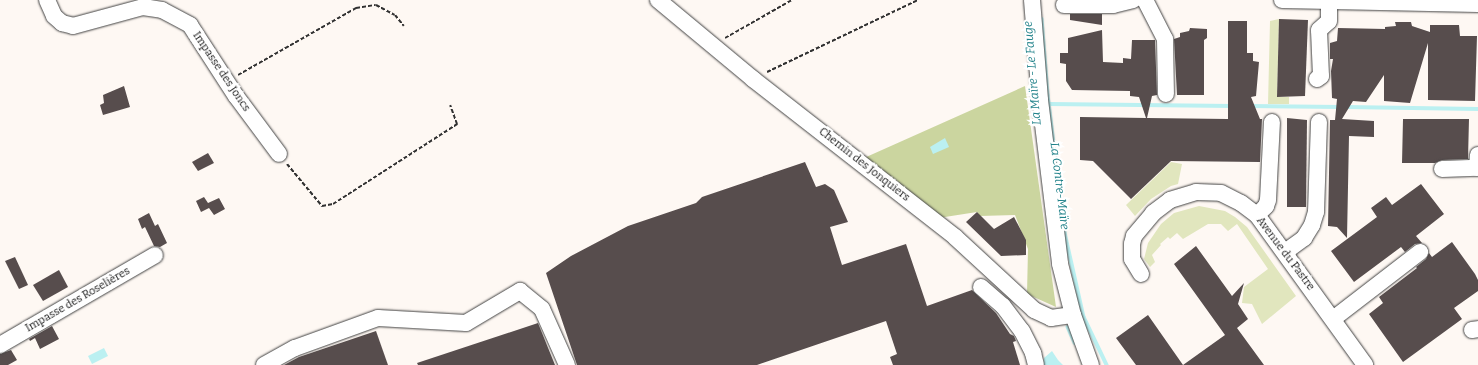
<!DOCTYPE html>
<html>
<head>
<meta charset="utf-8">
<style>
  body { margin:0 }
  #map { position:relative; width:1478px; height:365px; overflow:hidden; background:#fef8f3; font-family:Bitter,serif }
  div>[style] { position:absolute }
  .green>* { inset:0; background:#e1e6be }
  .forest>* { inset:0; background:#cbd59f }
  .water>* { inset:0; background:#bbf0f1 }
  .stream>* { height:3.5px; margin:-1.75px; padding:0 1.75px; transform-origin:1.75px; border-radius:1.75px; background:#bbf0f1 }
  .building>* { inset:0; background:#574d4d }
  .path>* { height:2px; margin-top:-1px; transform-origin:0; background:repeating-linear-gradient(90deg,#313131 0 4px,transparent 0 6px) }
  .roads { filter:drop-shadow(0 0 1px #424242) drop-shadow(0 0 1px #424242) }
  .minor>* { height:16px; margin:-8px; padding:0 8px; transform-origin:8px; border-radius:8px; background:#fff }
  span { translate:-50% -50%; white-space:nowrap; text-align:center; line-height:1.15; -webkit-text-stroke:4px #fff; paint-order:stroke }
  .street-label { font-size:11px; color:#0f0f0f }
  .water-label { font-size:12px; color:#21828a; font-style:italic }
</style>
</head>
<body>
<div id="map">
  <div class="green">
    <i style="clip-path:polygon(1279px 19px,1277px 97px,1289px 97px,1289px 104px,1268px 104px,1270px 21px)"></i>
    <i style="clip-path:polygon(1171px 162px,1182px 164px,1178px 184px,1171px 186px,1151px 199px,1135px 216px,1126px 205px)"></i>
    <i style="clip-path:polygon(1199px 206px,1225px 211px,1235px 217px,1247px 227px,1296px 296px,1262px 324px,1252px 304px,1242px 303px,1244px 287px,1268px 269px,1237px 224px,1228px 231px,1221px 224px,1208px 224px,1183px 239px,1177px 233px,1170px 239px,1168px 237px,1160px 244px,1161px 245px,1152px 255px,1155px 262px,1150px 267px,1144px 259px,1148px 243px,1161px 224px,1174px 213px)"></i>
  </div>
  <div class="forest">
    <i style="clip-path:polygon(1025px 86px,1056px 307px,1027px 294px,1028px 249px,1015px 215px,980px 216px,977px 212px,932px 219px,864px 158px)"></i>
  </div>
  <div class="water">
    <i style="clip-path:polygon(945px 138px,949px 147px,933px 154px,930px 147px)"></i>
    <i style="clip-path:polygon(104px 348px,108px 356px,92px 364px,88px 356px)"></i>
    <i style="clip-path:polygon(1052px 351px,1058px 360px,1063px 365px,1043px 365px,1044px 358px)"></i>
  </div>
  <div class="stream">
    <i style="left:1042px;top:19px;width:76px;rotate:85.5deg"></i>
    <i style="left:1048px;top:95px;width:139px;rotate:83deg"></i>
    <i style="left:1065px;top:233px;width:86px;rotate:77.3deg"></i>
    <i style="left:1084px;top:317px;width:53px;rotate:64.4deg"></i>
    <i style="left:1049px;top:104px;width:183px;rotate:0.6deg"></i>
    <i style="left:1250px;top:106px;width:90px;rotate:0.6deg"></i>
    <i style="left:1346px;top:107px;width:132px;rotate:0.9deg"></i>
    <i style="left:1068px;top:327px;width:17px;rotate:66deg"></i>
  </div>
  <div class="building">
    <i style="clip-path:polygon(1070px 14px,1102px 14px,1102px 25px,1070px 20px)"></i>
    <i style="clip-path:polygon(1279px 19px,1308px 20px,1305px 96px,1277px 97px)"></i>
    <i style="clip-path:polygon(1228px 21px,1247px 21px,1247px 53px,1253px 53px,1253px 61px,1259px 62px,1256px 96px,1251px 97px,1260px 119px,1262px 119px,1260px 162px,1171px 161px,1131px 199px,1093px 161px,1080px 160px,1080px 117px,1146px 118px,1139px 97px,1130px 96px,1130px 91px,1072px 90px,1066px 81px,1066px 64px,1060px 63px,1060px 53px,1068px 53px,1068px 38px,1102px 30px,1103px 62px,1123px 63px,1123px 58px,1131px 59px,1132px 40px,1155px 40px,1157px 95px,1152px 96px,1147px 118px,1228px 119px)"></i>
    <i style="clip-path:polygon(1395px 22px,1411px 22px,1412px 26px,1430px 32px,1430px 25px,1459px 25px,1460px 36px,1477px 36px,1475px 101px,1428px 100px,1428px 43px,1410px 103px,1384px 101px,1384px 75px,1366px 102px,1353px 101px,1342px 119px,1374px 121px,1374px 137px,1349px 136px,1347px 238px,1337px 227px,1328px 226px,1330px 120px,1335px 120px,1337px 99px,1332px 98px,1331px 71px,1333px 59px,1330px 59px,1330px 43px,1337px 41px,1338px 28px,1385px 29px,1385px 27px,1396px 26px)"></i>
    <i style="clip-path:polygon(1190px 28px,1207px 29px,1207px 38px,1204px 40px,1204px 95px,1177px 95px,1174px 39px,1180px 37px,1180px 33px,1189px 31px)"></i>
    <i style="clip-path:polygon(124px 86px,130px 107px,103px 115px,100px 105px,104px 103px,103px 95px)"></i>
    <i style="clip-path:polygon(1287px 118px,1307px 120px,1306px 207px,1287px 207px)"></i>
    <i style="clip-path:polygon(1403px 119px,1469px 119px,1468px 159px,1442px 160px,1435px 163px,1402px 163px)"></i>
    <i style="clip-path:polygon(208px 153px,214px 163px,198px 171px,192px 162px)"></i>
    <i style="clip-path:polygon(805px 162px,816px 187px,825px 184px,834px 190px,848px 222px,830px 227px,842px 265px,906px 244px,927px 306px,972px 290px,996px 313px,1010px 334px,1014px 336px,1016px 341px,1013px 342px,1020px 365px,893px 365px,890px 357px,897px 354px,886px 321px,757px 365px,577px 365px,546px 273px,571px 256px,628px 226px,696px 203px,702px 197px)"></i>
    <i style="clip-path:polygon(1421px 184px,1444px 214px,1416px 236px,1422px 243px,1415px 244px,1405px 252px,1401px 247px,1354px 282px,1331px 251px,1377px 217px,1371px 208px,1386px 197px,1392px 205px)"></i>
    <i style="clip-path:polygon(204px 197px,208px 203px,219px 198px,225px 209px,214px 215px,209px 208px,201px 212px,196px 201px)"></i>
    <i style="clip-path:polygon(977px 212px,994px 229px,1014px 217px,1026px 240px,1026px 255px,1001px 256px,966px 222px)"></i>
    <i style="clip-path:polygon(149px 213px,155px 226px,158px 224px,167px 243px,160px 247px,154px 246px,145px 227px,142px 229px,138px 219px)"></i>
    <i style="clip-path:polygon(1452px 242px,1475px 274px,1478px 280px,1478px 291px,1454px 308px,1462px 319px,1403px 362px,1369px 314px,1383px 303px,1379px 297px,1417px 268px,1416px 267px,1426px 259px,1429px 253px,1432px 257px)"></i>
    <i style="clip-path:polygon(1196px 246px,1232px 296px,1244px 283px,1238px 304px,1248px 319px,1237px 328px,1264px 365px,1136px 365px,1116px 338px,1148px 315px,1183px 365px,1225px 335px,1174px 264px)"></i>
    <i style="clip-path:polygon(15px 257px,28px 285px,19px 289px,5px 261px)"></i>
    <i style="clip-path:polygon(59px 270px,68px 287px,43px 301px,33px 285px)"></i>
    <i style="clip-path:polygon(538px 323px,555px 365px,418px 365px,417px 363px)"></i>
    <i style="clip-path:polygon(52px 326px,59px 339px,40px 349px,35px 338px,30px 341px,29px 339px)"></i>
    <i style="clip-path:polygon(376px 331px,388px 365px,284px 365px,299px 357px)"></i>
    <i style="clip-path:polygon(11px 350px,17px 360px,8px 365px,0 365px,0 354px)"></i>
  </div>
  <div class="path">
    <i style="left:725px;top:38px;width:77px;rotate:-29.6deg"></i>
    <i style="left:767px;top:72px;width:167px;rotate:-25.5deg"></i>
    <i style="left:238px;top:75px;width:136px;rotate:-29.6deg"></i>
    <i style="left:356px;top:8px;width:20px;rotate:-9deg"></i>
    <i style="left:376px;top:5px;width:21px;rotate:28deg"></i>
    <i style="left:395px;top:15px;width:14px;rotate:51deg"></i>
    <i style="left:287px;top:164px;width:55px;rotate:50.2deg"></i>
    <i style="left:322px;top:206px;width:11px;rotate:-10deg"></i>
    <i style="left:333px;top:204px;width:148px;rotate:-32.8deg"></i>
    <i style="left:457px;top:124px;width:20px;rotate:-110deg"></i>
  </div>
  <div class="roads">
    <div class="minor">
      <i style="left:47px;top:0;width:17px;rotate:66deg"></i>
      <i style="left:54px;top:16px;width:11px;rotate:41deg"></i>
      <i style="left:62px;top:23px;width:11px;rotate:15deg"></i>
      <i style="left:73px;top:26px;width:73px;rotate:-15.2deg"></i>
      <i style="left:143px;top:7px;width:19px;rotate:9deg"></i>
      <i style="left:162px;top:10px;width:32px;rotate:28deg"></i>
      <i style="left:190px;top:25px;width:85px;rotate:57.1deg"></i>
      <i style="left:236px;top:96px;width:72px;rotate:53.4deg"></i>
      <i style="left:658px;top:0;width:124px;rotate:39.7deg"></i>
      <i style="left:753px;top:79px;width:256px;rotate:38deg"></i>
      <i style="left:955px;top:237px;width:108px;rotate:42.7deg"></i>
      <i style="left:1034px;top:310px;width:19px;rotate:25deg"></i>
      <i style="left:1051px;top:318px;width:22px;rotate:-8deg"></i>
      <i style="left:1032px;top:0;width:100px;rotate:85.4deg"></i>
      <i style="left:1040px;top:100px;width:165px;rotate:83deg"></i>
      <i style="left:1060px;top:264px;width:53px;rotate:75.7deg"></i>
      <i style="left:1073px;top:315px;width:53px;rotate:70.2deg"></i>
      <i style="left:1145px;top:0;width:44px;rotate:62.9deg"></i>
      <i style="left:1165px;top:39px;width:55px;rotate:89deg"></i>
      <i style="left:1282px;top:0;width:196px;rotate:1.2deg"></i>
      <i style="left:1064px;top:5px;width:49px"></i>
      <i style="left:1113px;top:5px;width:21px;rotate:-14deg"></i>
      <i style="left:1317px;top:79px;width:5px;rotate:-37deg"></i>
      <i style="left:1321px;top:76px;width:46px;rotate:-92.5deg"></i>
      <i style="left:1319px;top:30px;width:13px;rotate:-42deg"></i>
      <i style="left:1329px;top:21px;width:20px;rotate:-90deg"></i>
      <i style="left:1442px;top:169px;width:35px;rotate:-2deg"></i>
      <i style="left:1477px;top:168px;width:13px;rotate:-86deg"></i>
      <i style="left:1257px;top:215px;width:13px;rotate:-45deg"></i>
      <i style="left:1266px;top:206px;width:6px;rotate:-72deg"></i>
      <i style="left:1268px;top:200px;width:78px;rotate:-87.1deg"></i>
      <i style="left:1285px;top:252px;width:24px;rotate:-36deg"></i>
      <i style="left:1304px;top:238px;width:15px;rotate:-58deg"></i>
      <i style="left:1312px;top:225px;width:14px;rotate:-73deg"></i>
      <i style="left:1316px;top:212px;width:90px;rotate:-88.1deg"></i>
      <i style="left:1141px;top:274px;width:17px;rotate:-121deg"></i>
      <i style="left:1132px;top:259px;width:15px;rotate:-90deg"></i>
      <i style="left:1132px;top:244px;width:8px;rotate:-76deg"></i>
      <i style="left:1134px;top:236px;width:30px;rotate:-50deg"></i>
      <i style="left:1153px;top:213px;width:21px;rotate:-37deg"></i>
      <i style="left:1170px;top:200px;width:27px;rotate:-17deg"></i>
      <i style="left:1196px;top:192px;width:25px;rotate:2deg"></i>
      <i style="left:1221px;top:193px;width:22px;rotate:27deg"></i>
      <i style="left:1241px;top:203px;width:20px;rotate:37deg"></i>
      <i style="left:1257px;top:215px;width:185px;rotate:54.2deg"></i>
      <i style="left:981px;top:287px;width:29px;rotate:41deg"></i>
      <i style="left:1003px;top:306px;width:31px;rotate:53deg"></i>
      <i style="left:1022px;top:331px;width:25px;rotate:63deg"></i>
      <i style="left:1033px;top:353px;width:12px;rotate:76deg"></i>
      <i style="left:1333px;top:319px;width:110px;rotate:-37.6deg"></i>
      <i style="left:1472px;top:330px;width:6px;rotate:-9deg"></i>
      <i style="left:0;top:345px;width:179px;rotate:-30.1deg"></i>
      <i style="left:264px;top:365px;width:35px;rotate:-29deg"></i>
      <i style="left:295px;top:348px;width:88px;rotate:-19.9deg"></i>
      <i style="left:378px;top:318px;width:88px;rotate:3.3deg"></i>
      <i style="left:466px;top:323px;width:63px;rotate:-30.7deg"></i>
      <i style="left:520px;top:291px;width:28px;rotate:39deg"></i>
      <i style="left:542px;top:309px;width:61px;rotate:65.9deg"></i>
    </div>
  </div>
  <div class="street-label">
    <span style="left:221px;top:72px;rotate:56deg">Impasse des Joncs</span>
    <span style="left:864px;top:165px;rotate:38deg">Chemin des Jonquiers</span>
    <span style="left:1285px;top:254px;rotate:53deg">Avenue du Pastre</span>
    <span style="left:78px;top:300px;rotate:-30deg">Impasse des Roselières</span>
  </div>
  <div class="water-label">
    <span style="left:1033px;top:73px;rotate:-95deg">La Maïre - Le Fauge</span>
    <span style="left:1059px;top:186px;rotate:83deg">La Contre-Maïre</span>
  </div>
</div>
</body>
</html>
